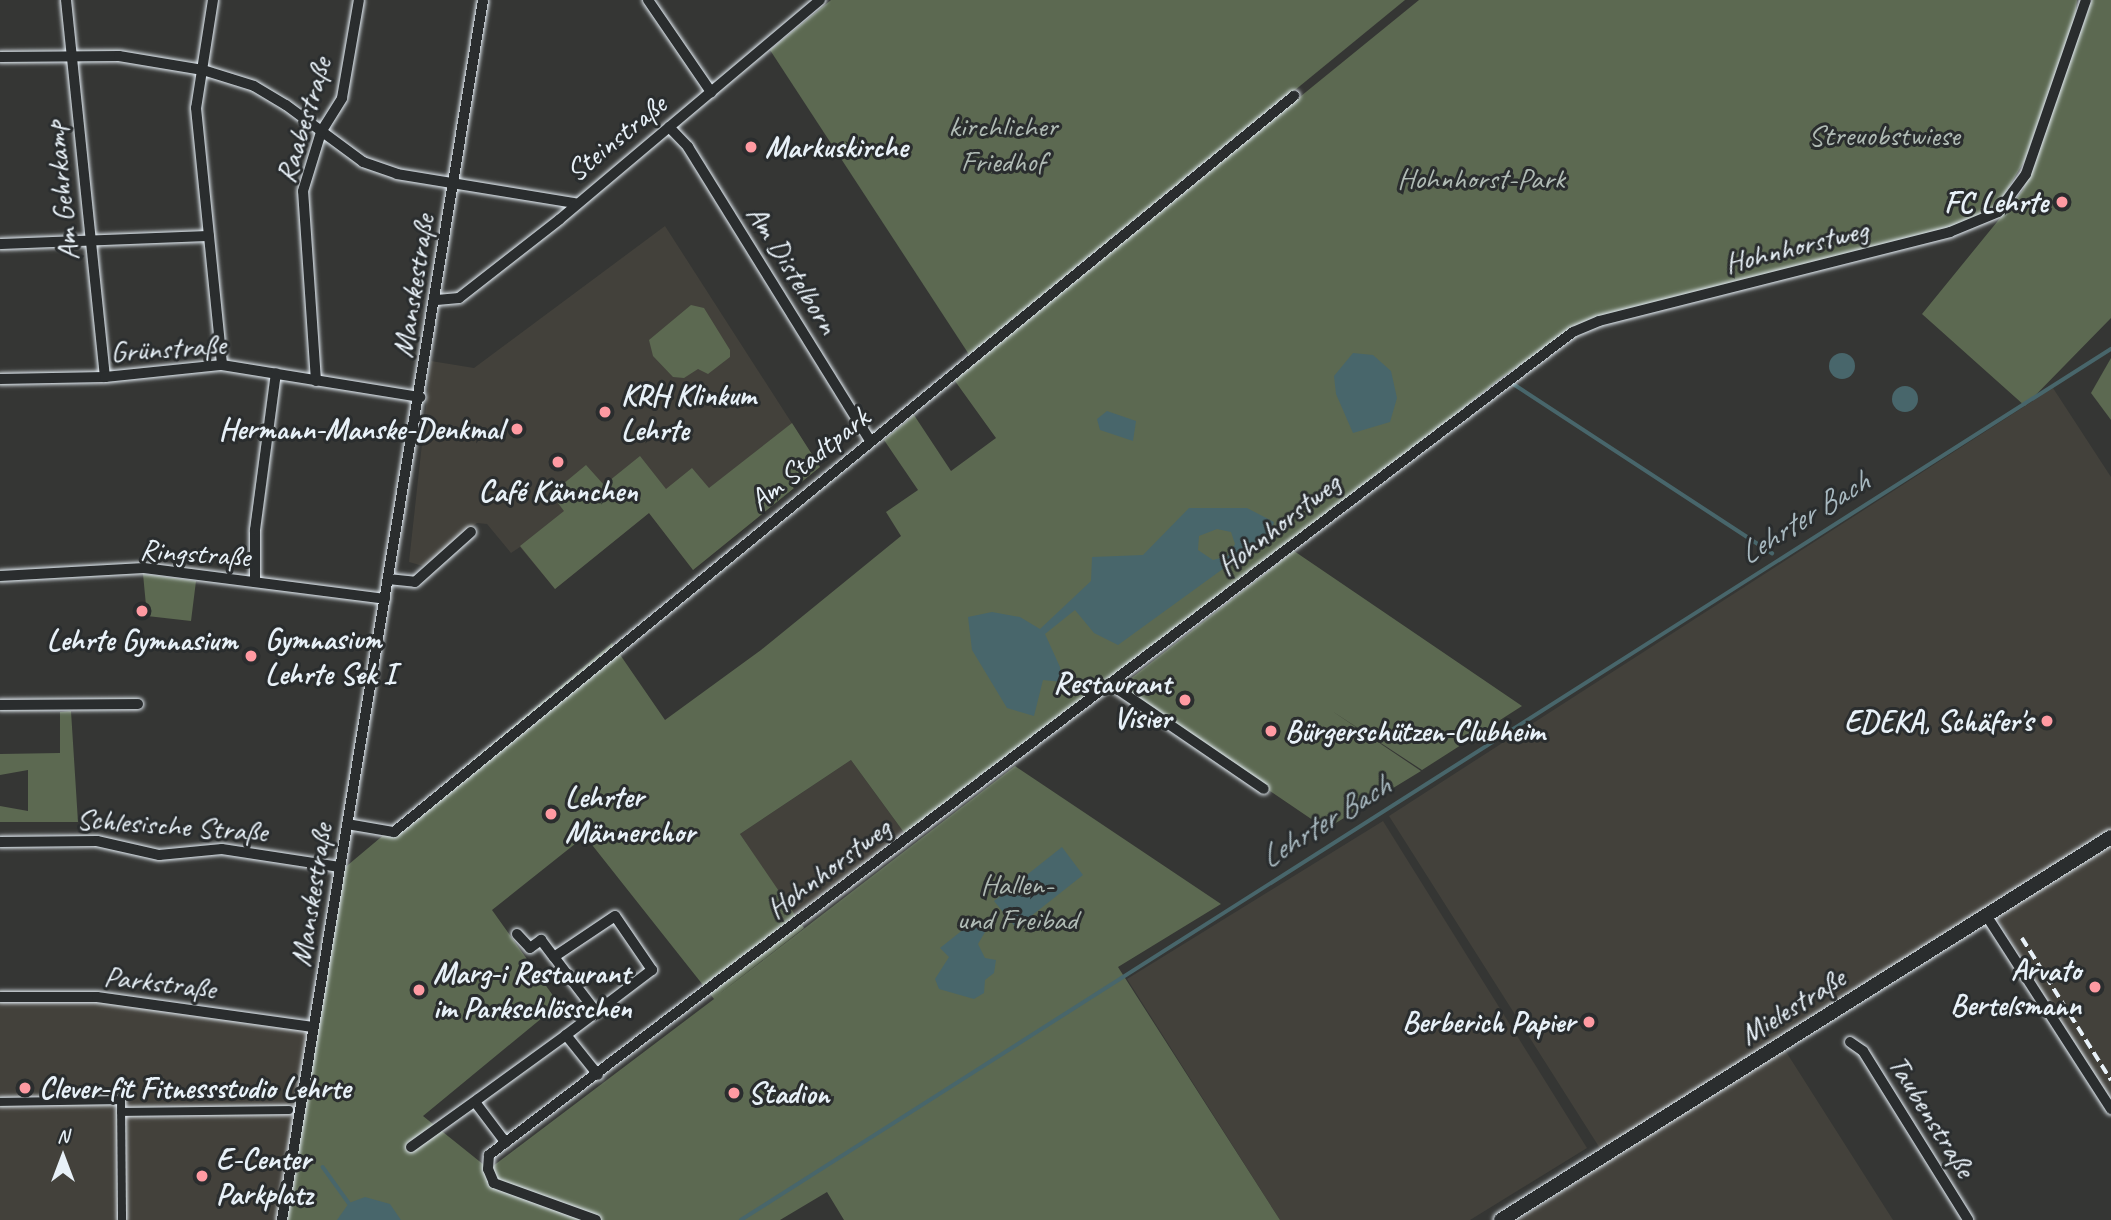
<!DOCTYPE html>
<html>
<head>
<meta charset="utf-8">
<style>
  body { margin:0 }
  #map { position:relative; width:2111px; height:1220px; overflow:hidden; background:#353634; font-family:Caveat,sans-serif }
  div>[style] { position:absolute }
  .built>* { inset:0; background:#43413b }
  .green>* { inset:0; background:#5c6951 }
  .water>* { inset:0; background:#48666b }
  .round { border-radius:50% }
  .stream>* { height:3.5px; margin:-1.75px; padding:0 1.75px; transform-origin:1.75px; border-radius:1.75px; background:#48666b }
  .roads { filter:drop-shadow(0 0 2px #e8f1f8) drop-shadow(0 0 2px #e8f1f8) }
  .pedestrian>* { height:8px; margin:-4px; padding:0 4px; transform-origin:4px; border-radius:4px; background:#2a2d2e }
  .minor>* { height:10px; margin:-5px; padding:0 5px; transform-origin:5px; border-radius:5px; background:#2a2d2e }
  .tertiary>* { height:14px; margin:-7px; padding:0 7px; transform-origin:7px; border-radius:7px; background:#2a2d2e }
  .rail>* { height:3.5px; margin-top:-1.75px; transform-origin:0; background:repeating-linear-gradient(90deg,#e8f1f8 0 10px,transparent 0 15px) }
  .dots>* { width:19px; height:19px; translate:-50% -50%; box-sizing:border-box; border:4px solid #2a2d2e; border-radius:50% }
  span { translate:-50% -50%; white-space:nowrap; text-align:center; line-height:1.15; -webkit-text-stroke:6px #2a2d2e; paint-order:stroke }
  .street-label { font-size:30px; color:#e8f1f8 }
  .park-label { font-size:30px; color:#b0bbb5 }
  .poi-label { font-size:30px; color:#e8f1f8; font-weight:700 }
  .left { translate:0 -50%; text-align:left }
  .right { translate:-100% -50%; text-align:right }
  .water-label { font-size:32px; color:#a8b9c0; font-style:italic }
  .north { position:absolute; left:28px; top:1122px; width:70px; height:70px; -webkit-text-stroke:5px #2a2d2e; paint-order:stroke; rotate:0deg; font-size:19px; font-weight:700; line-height:28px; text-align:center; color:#e8f1f8 }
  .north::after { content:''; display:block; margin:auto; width:24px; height:32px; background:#e8f1f8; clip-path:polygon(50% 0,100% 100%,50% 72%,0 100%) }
</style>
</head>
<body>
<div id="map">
  <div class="built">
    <i style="clip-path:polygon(665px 226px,820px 467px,693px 570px,649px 513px,555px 589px,520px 547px,511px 553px,487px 524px,477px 523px,423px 566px,409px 562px,431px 361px,474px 368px)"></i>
    <i style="clip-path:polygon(2053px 388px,2111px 477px,2111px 1105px,1996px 916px,1783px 1047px,1893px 1220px,1518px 1220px,1608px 1161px,1389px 816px)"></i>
    <i style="clip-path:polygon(851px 760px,908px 838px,797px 921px,740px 834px)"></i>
    <i style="clip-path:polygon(1383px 821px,1587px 1148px,1470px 1220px,1280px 1220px,1127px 979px)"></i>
    <i style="clip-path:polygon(0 993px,92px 995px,317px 1032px,287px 1220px,0 1220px)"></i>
  </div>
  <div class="green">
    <i style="clip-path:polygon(831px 0,1405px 0,970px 356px,770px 50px)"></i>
    <i style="clip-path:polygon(evenodd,1419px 0,2077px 0,2075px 18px,2025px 160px,1995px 210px,1956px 226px,1581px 324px,1501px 378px,1115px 686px,908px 838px,851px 760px,740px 834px,804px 928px,714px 998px,1015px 766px,1221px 904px,1118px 967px,1280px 1220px,844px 1220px,827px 1192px,780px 1220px,287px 1220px,342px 870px,612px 643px,665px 720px,761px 650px,901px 536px,886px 512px,918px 490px,884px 440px,914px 415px,951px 471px,996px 438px,955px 381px,968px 367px,1419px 0,585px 836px,714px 999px,489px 1169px,423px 1116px,559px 1004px,492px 910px,585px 836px)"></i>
    <i style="clip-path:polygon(2092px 0,2111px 0,2111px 318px,2025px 406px,1922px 314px,2023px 190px)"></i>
    <i style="clip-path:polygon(691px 305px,704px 308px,730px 350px,730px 357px,708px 374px,698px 369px,684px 378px,673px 377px,653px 356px,649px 340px)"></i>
    <i style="clip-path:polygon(2111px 358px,2111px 420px,2091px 393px)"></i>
    <i style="clip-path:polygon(792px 423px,820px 467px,693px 570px,649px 513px,555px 589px,520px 546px,564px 511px,551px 494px,586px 465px,604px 485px,640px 456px,666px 489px,692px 468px,709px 488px)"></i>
    <i style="clip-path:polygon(1294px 551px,1522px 706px,1422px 770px,1332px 711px,1421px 771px,1326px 829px,1122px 691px,1121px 686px)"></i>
    <i style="clip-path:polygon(143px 574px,196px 581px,191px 621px,147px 616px)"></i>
    <i style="clip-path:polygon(71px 711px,78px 822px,0 822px,0 806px,28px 811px,28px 770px,0 775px,0 754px,60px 753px,60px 712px)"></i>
  </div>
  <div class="water">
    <i style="clip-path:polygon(1353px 353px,1373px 355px,1391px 371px,1397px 398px,1390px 422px,1353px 433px,1336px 394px,1334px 376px)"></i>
    <i class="round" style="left:1829px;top:353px;width:26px;height:26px"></i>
    <i class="round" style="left:1892px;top:386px;width:26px;height:26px"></i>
    <i style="clip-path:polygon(1107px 411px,1136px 421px,1133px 441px,1100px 430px,1097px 419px)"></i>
    <i style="clip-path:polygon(evenodd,1189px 508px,1247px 508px,1274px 522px,1271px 534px,1118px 645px,1094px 633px,1075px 610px,1045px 634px,1060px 667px,1062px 682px,1043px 680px,1034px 716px,1007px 708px,972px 650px,968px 617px,992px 612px,1020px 617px,1040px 629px,1091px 581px,1092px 557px,1143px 555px,1189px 508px,1217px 529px,1231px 532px,1235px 544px,1228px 556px,1213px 560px,1198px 550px,1199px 536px,1217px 529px)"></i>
    <i style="clip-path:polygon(1062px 847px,1083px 875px,1016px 928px,994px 901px)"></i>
    <i style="clip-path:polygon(974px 921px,985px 932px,978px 944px,985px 958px,996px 960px,994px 973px,985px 980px,984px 993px,974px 999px,939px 989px,935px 979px,949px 957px,940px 948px)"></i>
    <i style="clip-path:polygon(365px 1197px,390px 1204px,401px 1220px,337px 1220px,349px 1203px)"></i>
  </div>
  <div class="stream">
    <i style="left:1512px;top:383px;width:311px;rotate:33.2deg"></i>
    <i style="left:323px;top:1167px;width:44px;rotate:54.2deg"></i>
    <i style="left:741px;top:1220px;width:1623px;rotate:-32.45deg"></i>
  </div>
  <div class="roads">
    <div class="pedestrian">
      <i style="left:0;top:1102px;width:121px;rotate:-0.9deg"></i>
      <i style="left:121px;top:1100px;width:120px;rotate:89.5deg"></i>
      <i style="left:121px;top:1112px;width:168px;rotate:-0.7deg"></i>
    </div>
    <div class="minor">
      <i style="left:66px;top:0;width:379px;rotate:84.1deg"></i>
      <i style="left:213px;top:0;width:109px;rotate:98.9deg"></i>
      <i style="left:196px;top:108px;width:258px;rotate:84.2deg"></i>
      <i style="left:648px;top:0;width:112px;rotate:55.6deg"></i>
      <i style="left:0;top:57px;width:119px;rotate:-0.5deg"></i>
      <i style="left:119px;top:56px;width:85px;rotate:9.5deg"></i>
      <i style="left:203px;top:70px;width:53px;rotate:17.4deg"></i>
      <i style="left:254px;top:86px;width:37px;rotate:31deg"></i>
      <i style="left:286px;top:105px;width:96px;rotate:36.5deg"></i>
      <i style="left:363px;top:162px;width:36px;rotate:19deg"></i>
      <i style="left:397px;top:174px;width:180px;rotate:9.3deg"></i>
      <i style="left:669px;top:127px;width:28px;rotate:46deg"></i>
      <i style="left:688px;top:147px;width:346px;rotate:58.2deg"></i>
      <i style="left:0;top:244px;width:209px;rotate:-2.2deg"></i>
      <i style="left:437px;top:300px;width:22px;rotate:-5deg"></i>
      <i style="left:459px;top:298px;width:128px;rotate:-38deg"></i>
      <i style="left:560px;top:219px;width:340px;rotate:-40.1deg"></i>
      <i style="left:0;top:379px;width:105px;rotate:-1.1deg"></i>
      <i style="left:105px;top:377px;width:118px;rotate:-5.9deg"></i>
      <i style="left:222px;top:365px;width:201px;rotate:9.2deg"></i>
      <i style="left:316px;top:381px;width:190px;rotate:-93.9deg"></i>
      <i style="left:303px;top:191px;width:62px;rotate:-73deg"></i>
      <i style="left:321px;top:132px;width:40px;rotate:-58deg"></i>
      <i style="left:342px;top:98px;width:99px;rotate:-80.2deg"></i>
      <i style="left:0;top:576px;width:144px;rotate:-3.2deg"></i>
      <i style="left:144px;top:568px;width:243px;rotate:7.3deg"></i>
      <i style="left:388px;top:579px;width:27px;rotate:6deg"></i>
      <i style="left:415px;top:582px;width:75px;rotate:-41.8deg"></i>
      <i style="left:255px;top:582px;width:52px;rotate:-90deg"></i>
      <i style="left:255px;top:530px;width:158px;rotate:-82.4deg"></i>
      <i style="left:1110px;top:684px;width:186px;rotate:34.3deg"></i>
      <i style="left:0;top:705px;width:138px;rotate:-0.4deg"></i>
      <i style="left:347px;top:824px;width:48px;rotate:9.7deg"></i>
      <i style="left:394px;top:832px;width:1163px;rotate:-39.28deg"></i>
      <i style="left:0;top:842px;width:97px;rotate:-0.6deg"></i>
      <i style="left:97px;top:841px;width:64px;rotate:12.7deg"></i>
      <i style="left:159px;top:855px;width:63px;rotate:-5.4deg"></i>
      <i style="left:222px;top:849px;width:119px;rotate:8.7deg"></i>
      <i style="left:1986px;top:915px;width:231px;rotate:57.2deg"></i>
      <i style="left:517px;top:934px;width:19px;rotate:47deg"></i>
      <i style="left:530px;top:948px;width:14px;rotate:-36deg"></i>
      <i style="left:541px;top:940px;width:21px;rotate:53deg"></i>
      <i style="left:0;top:997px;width:97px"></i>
      <i style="left:97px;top:997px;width:218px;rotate:7.9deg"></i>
      <i style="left:566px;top:1035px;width:51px;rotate:51.3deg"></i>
      <i style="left:1850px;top:1042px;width:16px;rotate:35deg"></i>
      <i style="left:1863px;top:1051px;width:199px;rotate:58.1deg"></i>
      <i style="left:475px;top:1102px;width:51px;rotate:52.9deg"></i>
      <i style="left:411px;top:1147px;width:82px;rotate:-35.6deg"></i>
      <i style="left:478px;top:1099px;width:109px;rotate:-36deg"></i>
      <i style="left:566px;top:1035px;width:108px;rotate:-37.1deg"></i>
      <i style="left:652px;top:970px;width:65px;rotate:-124.4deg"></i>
      <i style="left:615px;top:916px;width:73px;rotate:146.1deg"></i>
      <i style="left:554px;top:957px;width:69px;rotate:52.6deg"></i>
      <i style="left:282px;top:1220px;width:1236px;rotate:-80.64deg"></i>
      <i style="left:596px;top:1220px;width:109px;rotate:-160.1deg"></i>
      <i style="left:494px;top:1183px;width:15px;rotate:-113deg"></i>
      <i style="left:488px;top:1169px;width:14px;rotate:-86deg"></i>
      <i style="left:489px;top:1155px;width:1361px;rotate:-37.21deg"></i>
      <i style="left:1573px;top:332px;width:28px;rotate:-23deg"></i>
      <i style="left:1599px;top:321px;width:362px;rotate:-14.2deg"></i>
      <i style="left:1950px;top:232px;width:52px;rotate:-22.6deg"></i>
      <i style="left:1998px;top:212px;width:47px;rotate:-53.6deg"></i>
      <i style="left:2026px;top:174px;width:184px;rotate:-71deg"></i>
    </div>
    <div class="tertiary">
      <i style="left:1501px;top:1220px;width:720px;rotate:-32.12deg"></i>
    </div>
  </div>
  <div class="rail">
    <i style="left:2022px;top:938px;width:168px;rotate:57.9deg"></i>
  </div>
  <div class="dots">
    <i style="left:751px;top:147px;background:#ff9aa2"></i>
    <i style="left:2062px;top:202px;background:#ff9aa2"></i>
    <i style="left:605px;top:412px;background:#ff9aa2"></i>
    <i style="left:517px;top:429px;background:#ff9aa2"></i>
    <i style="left:558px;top:462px;background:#ff9aa2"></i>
    <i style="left:142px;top:611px;background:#ff9aa2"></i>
    <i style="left:251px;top:656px;background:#ff9aa2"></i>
    <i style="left:1185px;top:700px;background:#ff9aa2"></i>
    <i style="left:2047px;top:721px;background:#ff9aa2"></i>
    <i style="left:1271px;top:731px;background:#ff9aa2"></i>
    <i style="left:551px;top:814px;background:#ff9aa2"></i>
    <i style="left:2095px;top:987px;background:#ff9aa2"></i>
    <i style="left:419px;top:990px;background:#ff9aa2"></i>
    <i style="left:1589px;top:1022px;background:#ff9aa2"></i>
    <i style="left:25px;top:1088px;background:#ff9aa2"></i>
    <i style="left:734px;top:1093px;background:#ff9aa2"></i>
    <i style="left:202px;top:1176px;background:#ff9aa2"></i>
  </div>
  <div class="street-label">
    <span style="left:303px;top:120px;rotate:-73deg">Raabestraße</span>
    <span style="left:616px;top:138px;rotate:-39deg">Steinstraße</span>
    <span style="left:61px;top:191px;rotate:-96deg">Am Gehrkamp</span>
    <span style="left:1796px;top:246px;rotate:-14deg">Hohnhorstweg</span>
    <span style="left:793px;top:269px;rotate:58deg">Am Distelborn</span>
    <span style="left:413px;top:286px;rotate:-81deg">Manskestraße</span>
    <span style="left:168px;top:348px;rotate:-4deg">Grünstraße</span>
    <span style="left:809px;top:459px;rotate:-39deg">Am Stadtpark</span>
    <span style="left:1278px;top:524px;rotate:-38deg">Hohnhorstweg</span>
    <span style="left:195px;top:553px;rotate:4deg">Ringstraße</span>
    <span style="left:172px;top:825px;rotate:4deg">Schlesische Straße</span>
    <span style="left:828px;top:868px;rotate:-37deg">Hohnhorstweg</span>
    <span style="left:311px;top:895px;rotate:-81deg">Manskestraße</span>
    <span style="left:160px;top:982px;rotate:7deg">Parkstraße</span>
    <span style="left:1792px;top:1006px;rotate:-32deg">Mielestraße</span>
    <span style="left:1932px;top:1116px;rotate:58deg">Taubenstraße</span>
  </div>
  <div class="park-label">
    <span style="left:1003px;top:143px">kirchlicher<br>Friedhof</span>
    <span style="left:1884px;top:135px">Streuobstwiese</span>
    <span style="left:1481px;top:178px">Hohnhorst-Park</span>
    <span style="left:1017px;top:901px">Hallen-<br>und Freibad</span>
  </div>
  <div class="poi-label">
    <span class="left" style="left:765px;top:147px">Markuskirche</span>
    <span class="right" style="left:2048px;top:202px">FC Lehrte</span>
    <span class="left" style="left:621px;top:412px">KRH Klinkum<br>Lehrte</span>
    <span class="right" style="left:503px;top:429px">Hermann-Manske-Denkmal</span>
    <span style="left:558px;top:491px">Café Kännchen</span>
    <span class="left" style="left:265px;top:656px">Gymnasium<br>Lehrte Sek I</span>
    <span style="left:142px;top:640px">Lehrte Gymnasium</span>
    <span class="right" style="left:1171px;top:700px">Restaurant<br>Visier</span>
    <span class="right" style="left:2033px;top:721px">EDEKA, Schäfer's</span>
    <span class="left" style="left:1285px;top:731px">Bürgerschützen-Clubheim</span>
    <span class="left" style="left:565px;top:814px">Lehrter<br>Männerchor</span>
    <span class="right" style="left:2081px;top:987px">Arvato<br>Bertelsmann</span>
    <span class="left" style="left:433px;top:990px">Marg-i Restaurant<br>im Parkschlösschen</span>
    <span class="right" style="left:1575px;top:1022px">Berberich Papier</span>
    <span class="left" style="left:39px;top:1088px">Clever-fit Fitnessstudio Lehrte</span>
    <span class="left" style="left:748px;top:1093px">Stadion</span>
    <span class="left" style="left:216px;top:1176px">E-Center<br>Parkplatz</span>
  </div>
  <div class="water-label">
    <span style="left:1804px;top:518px;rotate:-32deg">Lehrter Bach</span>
    <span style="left:1325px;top:822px;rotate:-32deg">Lehrter Bach</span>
  </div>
  <div class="north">N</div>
</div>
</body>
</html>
